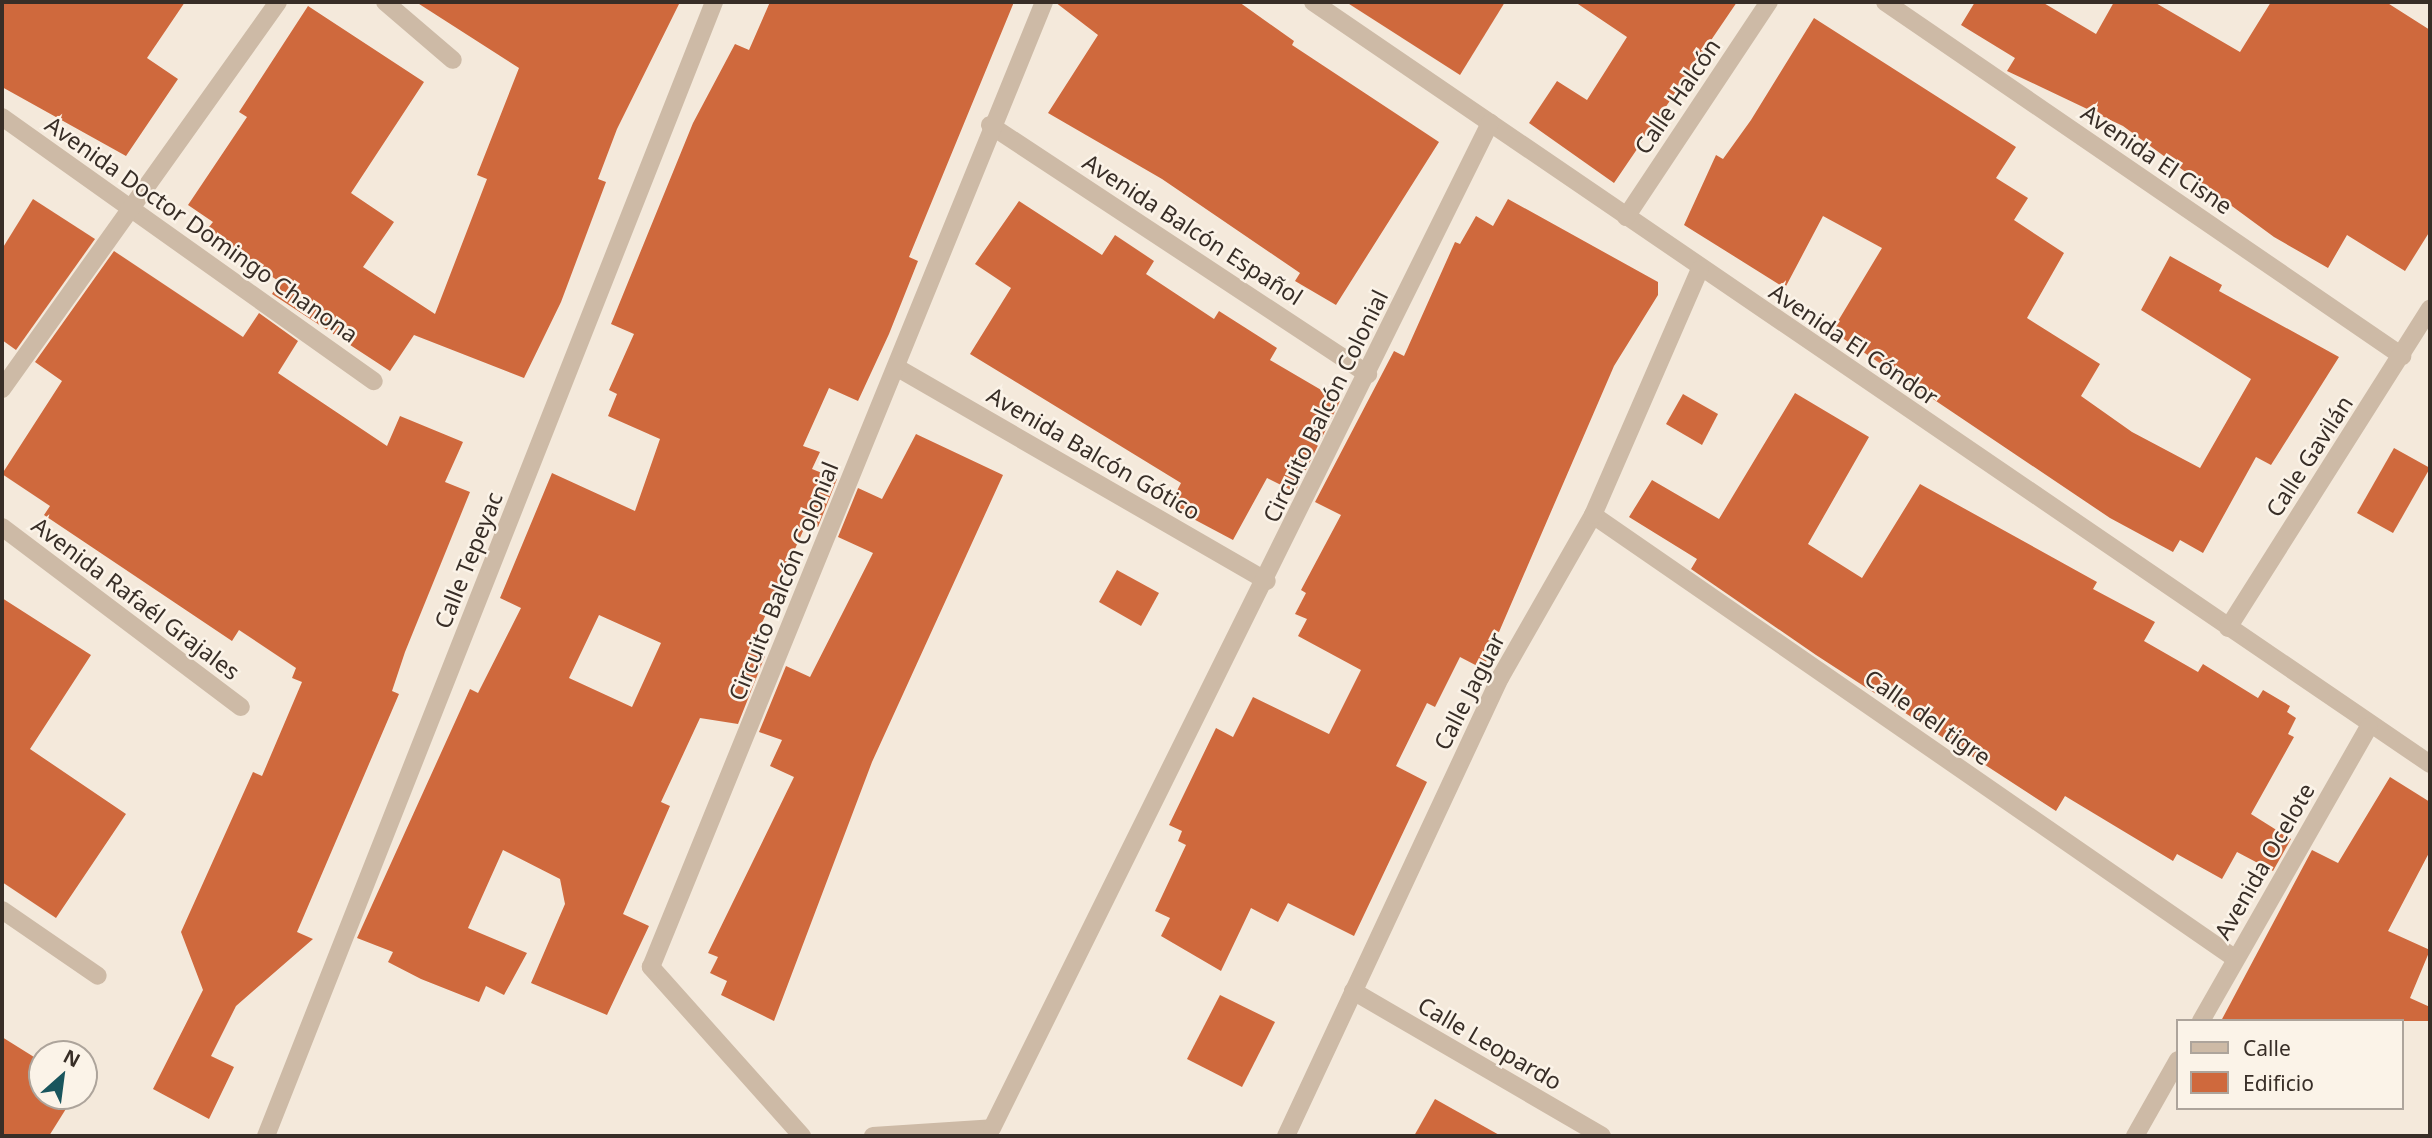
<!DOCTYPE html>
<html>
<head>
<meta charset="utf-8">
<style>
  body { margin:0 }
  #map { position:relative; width:2432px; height:1138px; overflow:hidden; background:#f4e9db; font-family:"Noto Sans",sans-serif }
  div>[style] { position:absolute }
  .building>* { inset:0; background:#cf693d }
  .minor>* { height:18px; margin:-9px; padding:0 9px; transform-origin:9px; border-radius:9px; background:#cdbaa6 }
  span { translate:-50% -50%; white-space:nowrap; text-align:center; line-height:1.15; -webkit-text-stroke:5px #fbf3e8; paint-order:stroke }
  .street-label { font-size:23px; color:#382e27 }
  .frame { position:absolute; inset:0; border:4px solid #382e27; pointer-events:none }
  .legend { position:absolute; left:2176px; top:1019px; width:228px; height:91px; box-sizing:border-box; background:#fbf3e8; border:2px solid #ada49b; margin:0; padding:9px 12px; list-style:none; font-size:21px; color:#382e27 }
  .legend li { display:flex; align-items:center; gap:14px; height:35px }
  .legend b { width:35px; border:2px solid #ada49b }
  .north { position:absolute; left:28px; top:1040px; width:70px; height:70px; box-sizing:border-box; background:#fbf3e8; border:2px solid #ada49b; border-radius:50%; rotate:28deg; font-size:19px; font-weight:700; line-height:28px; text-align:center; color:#382e27 }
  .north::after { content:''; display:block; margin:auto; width:24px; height:32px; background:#19555d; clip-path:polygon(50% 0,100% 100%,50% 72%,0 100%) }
</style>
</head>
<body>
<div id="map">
  <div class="building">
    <i style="clip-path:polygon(2px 2px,185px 2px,147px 58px,178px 79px,126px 156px,2px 87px)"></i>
    <i style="clip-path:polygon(416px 2px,680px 2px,617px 129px,598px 179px,606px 182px,561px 302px,524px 378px,414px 335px,390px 371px,272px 294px,280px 282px,205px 232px,213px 222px,188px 205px,247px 117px,239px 112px,308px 6px,424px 82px,351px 193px,394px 222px,363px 267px,435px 314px,487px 179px,477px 175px,519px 68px)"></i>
    <i style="clip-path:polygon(evenodd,770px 2px,1014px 2px,909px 257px,918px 261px,889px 334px,858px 401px,829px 388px,803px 446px,820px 452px,812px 469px,837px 479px,818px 527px,807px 522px,750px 650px,765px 656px,738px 724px,700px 718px,661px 802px,670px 806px,623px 914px,649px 926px,607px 1015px,531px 983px,565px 904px,560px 879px,503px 850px,468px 928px,527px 953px,504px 995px,486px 986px,479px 1002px,421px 979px,388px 962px,393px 952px,357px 938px,470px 689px,478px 693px,521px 608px,500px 598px,552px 473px,635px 511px,660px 439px,608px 416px,617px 394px,609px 390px,634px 334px,611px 324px,693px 123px,735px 44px,749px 50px,770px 2px,599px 615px,661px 643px,632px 707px,569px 678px,599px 615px)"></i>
    <i style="clip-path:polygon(1055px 2px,1239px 2px,1294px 41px,1292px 45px,1439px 142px,1336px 305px,1295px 281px,1300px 273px,1162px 179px,1048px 113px,1098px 35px)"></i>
    <i style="clip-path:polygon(1346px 2px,1505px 2px,1460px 75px)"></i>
    <i style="clip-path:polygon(1575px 2px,1737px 2px,1614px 183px,1529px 123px,1557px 81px,1587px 100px,1627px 37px)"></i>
    <i style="clip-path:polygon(1975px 2px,2042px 2px,2096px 34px,2114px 2px,2154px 2px,2240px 52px,2271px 2px,2386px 2px,2430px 30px,2430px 231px,2405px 271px,2347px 235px,2328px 268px,2274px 237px,2123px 126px,2007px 71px,2015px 58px,1961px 25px)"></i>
    <i style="clip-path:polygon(1814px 18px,2016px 147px,1996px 178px,2028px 198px,2014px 220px,2064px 253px,2027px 318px,2100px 364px,2081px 396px,2132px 432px,2200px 468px,2251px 379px,2141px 310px,2170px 256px,2222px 285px,2219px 291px,2339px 357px,2271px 465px,2256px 457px,2203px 553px,2180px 540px,2173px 552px,2110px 518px,1832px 331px,1882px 248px,1823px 216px,1785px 288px,1684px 225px,1716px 155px,1723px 159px,1751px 120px)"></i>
    <i style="clip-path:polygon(33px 199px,95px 239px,16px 350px,2px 340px,2px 249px)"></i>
    <i style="clip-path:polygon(1508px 199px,1658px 282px,1658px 295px,1614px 366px,1483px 669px,1460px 657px,1435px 707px,1427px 703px,1396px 766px,1427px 782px,1354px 936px,1288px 903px,1278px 922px,1251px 908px,1221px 971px,1161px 936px,1170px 918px,1155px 911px,1186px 845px,1178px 841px,1182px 831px,1169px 825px,1216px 728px,1233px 737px,1253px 697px,1329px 734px,1361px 670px,1298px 636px,1307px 619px,1295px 614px,1306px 593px,1301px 590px,1341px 515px,1315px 502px,1394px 351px,1404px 356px,1455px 242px,1460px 244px,1476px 216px,1493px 226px)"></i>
    <i style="clip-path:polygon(1019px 201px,1102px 255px,1115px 235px,1154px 261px,1146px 274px,1214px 319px,1219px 311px,1277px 348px,1270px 360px,1340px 401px,1295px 492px,1267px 478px,1233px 540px,1169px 506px,1181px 483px,970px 354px,1011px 288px,975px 264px)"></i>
    <i style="clip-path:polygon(114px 251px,243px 337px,259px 313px,298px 341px,278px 373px,387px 446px,400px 416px,463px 442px,445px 482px,470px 492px,405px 652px,392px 691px,399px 694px,297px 932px,313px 939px,236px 1006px,211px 1056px,234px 1067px,209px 1119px,153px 1089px,203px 990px,181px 932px,253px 772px,262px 776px,302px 682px,292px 678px,296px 668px,239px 630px,232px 641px,44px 515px,50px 506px,2px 474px,62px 381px,35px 362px)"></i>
    <i style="clip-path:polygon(1795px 393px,1869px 437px,1808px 544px,1862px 578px,1920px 484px,2097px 582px,2093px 589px,2155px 622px,2144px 641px,2198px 672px,2203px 664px,2258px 698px,2263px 690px,2290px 706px,2287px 712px,2296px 718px,2288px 734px,2294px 737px,2251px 814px,2291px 839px,2273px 871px,2237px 852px,2222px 879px,2177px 854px,2173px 861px,2065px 796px,2056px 811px,1816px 655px,1691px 569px,1697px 559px,1629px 517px,1652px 480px,1719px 519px)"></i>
    <i style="clip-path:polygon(1683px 394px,1718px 414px,1702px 445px,1666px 424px)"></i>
    <i style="clip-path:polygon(916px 434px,1003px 475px,872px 762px,774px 1021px,721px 995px,727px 981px,710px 973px,718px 957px,708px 953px,794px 777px,770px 766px,782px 740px,759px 732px,786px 666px,810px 677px,873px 553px,838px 537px,858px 488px,882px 499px)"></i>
    <i style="clip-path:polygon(2394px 448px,2430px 468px,2393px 533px,2357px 513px)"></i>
    <i style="clip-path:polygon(1117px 570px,1159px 593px,1141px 626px,1099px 602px)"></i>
    <i style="clip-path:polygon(2px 598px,91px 655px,30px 749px,126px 814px,56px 918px,2px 882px)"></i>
    <i style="clip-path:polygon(2390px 777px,2430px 802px,2430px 851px,2388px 931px,2430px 950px,2410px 998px,2430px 1007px,2430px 1021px,2221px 1021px,2312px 850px,2338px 863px)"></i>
    <i style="clip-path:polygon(1220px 995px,1275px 1022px,1242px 1087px,1187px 1059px)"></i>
    <i style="clip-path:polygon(2px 1037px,42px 1062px,42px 1096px,74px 1096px,49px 1136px,2px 1136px)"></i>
    <i style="clip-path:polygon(1435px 1099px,1501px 1136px,1414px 1136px)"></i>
  </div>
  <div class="minor">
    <i style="left:385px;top:2px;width:89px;rotate:40.5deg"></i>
    <i style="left:1313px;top:2px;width:1352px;rotate:34.3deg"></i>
    <i style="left:1885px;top:2px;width:627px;rotate:34.4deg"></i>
    <i style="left:2px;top:117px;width:456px;rotate:35.4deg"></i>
    <i style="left:990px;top:125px;width:453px;rotate:33.4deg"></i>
    <i style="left:1626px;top:217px;width:258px;rotate:-56.4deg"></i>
    <i style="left:896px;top:367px;width:428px;rotate:30deg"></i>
    <i style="left:2px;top:389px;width:475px;rotate:-54.5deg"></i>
    <i style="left:1593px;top:515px;width:781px;rotate:34.63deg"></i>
    <i style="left:2px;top:527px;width:299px;rotate:37deg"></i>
    <i style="left:2228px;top:628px;width:378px;rotate:-57.7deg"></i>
    <i style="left:2px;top:910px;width:116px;rotate:34.5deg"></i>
    <i style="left:1353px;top:991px;width:288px;rotate:30.2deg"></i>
    <i style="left:2201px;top:1021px;width:339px;rotate:-60.3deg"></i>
    <i style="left:266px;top:1136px;width:1219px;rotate:-68.44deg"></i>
    <i style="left:802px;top:1136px;width:227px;rotate:-131.8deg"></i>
    <i style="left:651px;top:967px;width:1042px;rotate:-67.84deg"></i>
    <i style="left:873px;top:1136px;width:119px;rotate:-3.8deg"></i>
    <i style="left:992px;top:1128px;width:1122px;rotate:-63.64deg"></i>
    <i style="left:1286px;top:1136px;width:506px;rotate:-64.96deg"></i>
    <i style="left:1500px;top:678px;width:188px;rotate:-60.3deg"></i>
    <i style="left:1593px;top:515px;width:268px;rotate:-66.5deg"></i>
    <i style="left:2135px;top:1136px;width:87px;rotate:-60.5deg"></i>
  </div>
  <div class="street-label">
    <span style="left:1677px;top:96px;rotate:-56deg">Calle Halcón</span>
    <span style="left:2157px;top:159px;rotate:34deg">Avenida El Cisne</span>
    <span style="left:202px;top:229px;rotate:35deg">Avenida Doctor Domingo Chanona</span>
    <span style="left:1193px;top:229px;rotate:33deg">Avenida Balcón Español</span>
    <span style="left:1854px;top:344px;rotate:34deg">Avenida El Cóndor</span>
    <span style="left:1325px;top:406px;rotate:-64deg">Circuito Balcón Colonial</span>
    <span style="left:1094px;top:453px;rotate:30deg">Avenida Balcón Gótico</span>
    <span style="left:2309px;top:456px;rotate:-57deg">Calle Gavilán</span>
    <span style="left:468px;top:560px;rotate:-68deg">Calle Tepeyac</span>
    <span style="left:783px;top:581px;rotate:-68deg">Circuito Balcón Colonial</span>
    <span style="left:136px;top:598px;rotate:37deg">Avenida Rafaél Grajales</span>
    <span style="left:1469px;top:691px;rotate:-63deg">Calle Jaguar</span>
    <span style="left:1928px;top:717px;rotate:35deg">Calle del tigre</span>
    <span style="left:2264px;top:861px;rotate:-60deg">Avenida Ocelote</span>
    <span style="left:1490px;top:1043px;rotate:30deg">Calle Leopardo</span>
  </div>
  <div class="frame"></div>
  <ul class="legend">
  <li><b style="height:9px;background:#cdbaa6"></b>Calle</li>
  <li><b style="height:19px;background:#cf693d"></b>Edificio</li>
  </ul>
  <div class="north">N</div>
</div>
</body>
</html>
